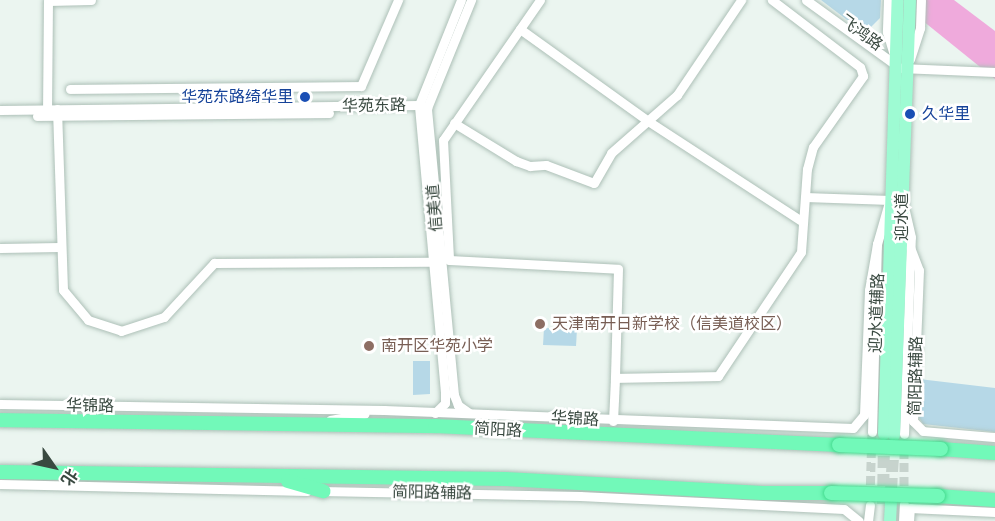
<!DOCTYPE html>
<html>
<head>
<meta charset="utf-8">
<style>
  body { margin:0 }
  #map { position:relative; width:995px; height:521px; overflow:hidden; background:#ebf5f0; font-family:"Fira Sans","Noto Sans SC",sans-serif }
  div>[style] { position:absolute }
  .green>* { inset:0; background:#b6d8e7 }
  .water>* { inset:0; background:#efaadc }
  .minor-tunnel>* { height:9px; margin-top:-4.5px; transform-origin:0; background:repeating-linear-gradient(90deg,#c7d3cd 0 9px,transparent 0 13.5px) }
  .major-tunnel>* { height:12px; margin-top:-6px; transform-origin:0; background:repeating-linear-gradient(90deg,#c7d3cd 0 12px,transparent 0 18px) }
  .roads { filter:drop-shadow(0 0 2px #adc0b7) drop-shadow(0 0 2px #adc0b7) }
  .minor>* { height:9px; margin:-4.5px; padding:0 4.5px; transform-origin:4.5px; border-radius:4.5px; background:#fff }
  .major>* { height:12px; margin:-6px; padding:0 6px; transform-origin:6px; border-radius:6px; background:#9efbd3 }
  .highway>* { height:14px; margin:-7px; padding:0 7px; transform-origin:7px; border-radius:7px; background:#72f9b9 }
  .bridges { filter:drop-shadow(0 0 2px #41d98c) drop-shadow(0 0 2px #41d98c) }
  .highway-bridge>* { height:14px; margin:-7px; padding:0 7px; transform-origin:7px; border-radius:7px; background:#72f9b9 }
  .dots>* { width:16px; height:16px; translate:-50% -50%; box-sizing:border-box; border:3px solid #fff; border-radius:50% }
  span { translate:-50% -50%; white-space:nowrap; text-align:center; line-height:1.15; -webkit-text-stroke:5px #fff; paint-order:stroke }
  .street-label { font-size:16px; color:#394940 }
  .transit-label { font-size:16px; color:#164399 }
  .right { translate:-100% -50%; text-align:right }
  .left { translate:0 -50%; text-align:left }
  .education-label { font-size:16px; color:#785e54 }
  .north { position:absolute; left:24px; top:437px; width:60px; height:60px; -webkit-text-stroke:4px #fff; paint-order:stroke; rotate:124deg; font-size:16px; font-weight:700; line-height:24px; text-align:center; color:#394940 }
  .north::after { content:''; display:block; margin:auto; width:21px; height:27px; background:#394940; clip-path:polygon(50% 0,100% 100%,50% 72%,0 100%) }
</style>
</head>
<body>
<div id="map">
  <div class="green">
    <i style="clip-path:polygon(821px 0,881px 0,880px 18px,869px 29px,859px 29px)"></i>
    <i style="clip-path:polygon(544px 328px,577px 329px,576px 346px,543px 345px)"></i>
    <i style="clip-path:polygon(413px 361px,430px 361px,430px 394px,413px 395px)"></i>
    <i style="clip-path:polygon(919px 379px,995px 388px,995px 432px,923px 424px,918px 416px)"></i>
  </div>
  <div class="water">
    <i style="clip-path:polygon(897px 0,954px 0,995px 31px,995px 79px)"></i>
  </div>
  <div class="minor-tunnel">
    <i style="left:870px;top:498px;width:66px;rotate:-88.3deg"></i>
    <i style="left:904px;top:499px;width:56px;rotate:-90deg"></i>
  </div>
  <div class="major-tunnel">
    <i style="left:891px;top:490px;width:51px;rotate:-86.6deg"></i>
    <i style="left:883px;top:504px;width:65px;rotate:-89.1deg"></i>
  </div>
  <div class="roads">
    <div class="minor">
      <i style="left:540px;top:0;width:170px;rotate:124.7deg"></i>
      <i style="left:443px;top:140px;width:120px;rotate:87.1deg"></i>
      <i style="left:449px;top:260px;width:169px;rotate:3deg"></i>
      <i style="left:618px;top:269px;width:109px;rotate:91.6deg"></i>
      <i style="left:615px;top:378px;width:103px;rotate:-1.1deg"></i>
      <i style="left:718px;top:376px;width:149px;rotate:-56.2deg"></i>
      <i style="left:801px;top:252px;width:83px;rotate:-85.9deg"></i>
      <i style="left:807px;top:169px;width:23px;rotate:-75deg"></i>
      <i style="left:813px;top:147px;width:87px;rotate:-54.8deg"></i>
      <i style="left:863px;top:76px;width:9px;rotate:-108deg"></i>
      <i style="left:860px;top:67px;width:111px;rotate:-142.7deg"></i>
      <i style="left:806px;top:0;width:116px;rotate:35.9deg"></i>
      <i style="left:900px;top:68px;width:95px;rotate:2.4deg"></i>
      <i style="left:888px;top:0;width:32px;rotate:92deg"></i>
      <i style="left:887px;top:32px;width:27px;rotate:73deg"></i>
      <i style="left:520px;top:29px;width:158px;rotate:35.7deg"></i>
      <i style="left:648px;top:121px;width:185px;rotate:33.1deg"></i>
      <i style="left:910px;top:59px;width:33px;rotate:-72deg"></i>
      <i style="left:920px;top:28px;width:28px;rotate:-88deg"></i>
      <i style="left:70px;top:89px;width:291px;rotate:-0.6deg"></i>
      <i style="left:361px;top:86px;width:94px;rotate:-66.7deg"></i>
      <i style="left:57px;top:109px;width:181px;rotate:88.1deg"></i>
      <i style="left:63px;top:290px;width:39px;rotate:50deg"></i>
      <i style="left:88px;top:320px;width:35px;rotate:18deg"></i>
      <i style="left:121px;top:331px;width:45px;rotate:-18deg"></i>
      <i style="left:164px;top:317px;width:74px;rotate:-47.2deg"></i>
      <i style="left:214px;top:263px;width:217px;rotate:-0.3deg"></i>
      <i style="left:0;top:110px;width:419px;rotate:-0.7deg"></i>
      <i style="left:419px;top:105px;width:9px;rotate:21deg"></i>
      <i style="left:47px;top:114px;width:113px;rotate:-89.5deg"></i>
      <i style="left:48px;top:1px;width:43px;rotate:-1.3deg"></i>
      <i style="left:37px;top:116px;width:292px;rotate:-0.6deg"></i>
      <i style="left:454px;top:123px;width:73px;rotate:31.5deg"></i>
      <i style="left:516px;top:161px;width:15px;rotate:20deg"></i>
      <i style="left:530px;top:166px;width:16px;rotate:-4deg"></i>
      <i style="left:546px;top:165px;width:51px;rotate:20.6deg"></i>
      <i style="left:594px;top:183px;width:34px;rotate:-60deg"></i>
      <i style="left:611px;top:153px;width:88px;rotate:-41.3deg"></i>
      <i style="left:677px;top:95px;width:115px;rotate:-56deg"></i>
      <i style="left:805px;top:197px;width:85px;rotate:2deg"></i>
      <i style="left:910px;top:247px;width:25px;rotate:69deg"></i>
      <i style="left:919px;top:270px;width:151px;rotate:92.3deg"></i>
      <i style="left:913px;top:421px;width:14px;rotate:45deg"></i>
      <i style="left:923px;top:431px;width:72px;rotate:4.8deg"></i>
      <i style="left:0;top:248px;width:60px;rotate:-1deg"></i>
      <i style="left:0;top:404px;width:384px;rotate:0.9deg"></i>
      <i style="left:384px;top:410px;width:469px;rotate:2.2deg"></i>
      <i style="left:853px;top:428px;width:17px;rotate:-50deg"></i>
      <i style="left:864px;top:415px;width:125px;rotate:-87.7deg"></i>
      <i style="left:869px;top:290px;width:47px;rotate:-80.1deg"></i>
      <i style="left:435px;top:413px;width:14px;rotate:-45deg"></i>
      <i style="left:445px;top:403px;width:11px;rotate:-90deg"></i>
      <i style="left:445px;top:392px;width:288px;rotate:-95.2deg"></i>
      <i style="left:419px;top:105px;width:113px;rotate:-68.2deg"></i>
      <i style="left:469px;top:413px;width:14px;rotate:-144deg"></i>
      <i style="left:458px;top:405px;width:11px;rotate:-112deg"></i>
      <i style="left:454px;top:395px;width:288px;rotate:-95.4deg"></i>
      <i style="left:427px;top:108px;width:117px;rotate:-67.8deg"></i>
      <i style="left:330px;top:420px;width:35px;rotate:-10deg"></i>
      <i style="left:613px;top:421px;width:43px;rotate:-87.3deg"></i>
      <i style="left:872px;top:432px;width:188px;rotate:-88.5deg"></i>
      <i style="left:877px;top:244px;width:40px;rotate:-74deg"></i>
      <i style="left:904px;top:434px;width:197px;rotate:-88deg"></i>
      <i style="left:911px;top:237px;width:26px;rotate:-103deg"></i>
      <i style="left:0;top:484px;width:307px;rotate:1.3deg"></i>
      <i style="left:320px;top:491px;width:260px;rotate:1.1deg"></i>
      <i style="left:580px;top:496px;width:264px;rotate:2.8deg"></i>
      <i style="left:844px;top:509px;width:19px;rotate:39deg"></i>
      <i style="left:868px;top:521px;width:16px;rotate:-83deg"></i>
      <i style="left:903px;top:521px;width:17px;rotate:-87deg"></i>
      <i style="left:909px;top:521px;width:13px;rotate:-86deg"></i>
      <i style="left:910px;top:508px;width:85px;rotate:2.7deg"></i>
    </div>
    <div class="major">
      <i style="left:884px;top:434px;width:434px;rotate:-88.2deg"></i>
      <i style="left:894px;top:435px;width:435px;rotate:-87.9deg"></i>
      <i style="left:890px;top:521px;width:18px;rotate:-87deg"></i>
    </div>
    <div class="highway">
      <i style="left:0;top:420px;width:435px;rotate:0.8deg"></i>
      <i style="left:435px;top:426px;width:404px;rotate:2.7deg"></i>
      <i style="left:941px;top:449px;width:54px;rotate:4.2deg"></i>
      <i style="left:0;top:472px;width:505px;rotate:0.79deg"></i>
      <i style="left:505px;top:479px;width:258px;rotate:3.1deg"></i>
      <i style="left:763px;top:493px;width:68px"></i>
      <i style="left:288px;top:481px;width:37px;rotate:16deg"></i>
      <i style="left:938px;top:496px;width:57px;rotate:4deg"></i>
    </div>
  </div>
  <div class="bridges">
    <div class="highway-bridge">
      <i style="left:839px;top:445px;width:102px;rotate:2.2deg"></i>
      <i style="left:831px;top:493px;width:107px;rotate:1.6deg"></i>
    </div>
  </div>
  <div class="dots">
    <i style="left:305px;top:97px;background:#1a4fb4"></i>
    <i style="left:910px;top:114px;background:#1a4fb4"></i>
    <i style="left:540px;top:324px;background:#8d6e63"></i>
    <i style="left:369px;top:346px;background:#8d6e63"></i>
  </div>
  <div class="street-label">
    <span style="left:861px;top:33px;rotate:36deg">飞鸿路</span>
    <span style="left:374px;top:106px;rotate:-1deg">华苑东路</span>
    <span style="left:435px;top:208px;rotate:-95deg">信美道</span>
    <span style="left:902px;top:217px;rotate:-90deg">迎水道</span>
    <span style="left:877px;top:313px;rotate:-88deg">迎水道辅路</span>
    <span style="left:916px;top:376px;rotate:-89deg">简阳路辅路</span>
    <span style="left:90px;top:406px;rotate:1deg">华锦路</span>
    <span style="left:575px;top:419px;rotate:3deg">华锦路</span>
    <span style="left:498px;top:430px;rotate:3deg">简阳路</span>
    <span style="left:432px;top:493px;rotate:1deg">简阳路辅路</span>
  </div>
  <div class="transit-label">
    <span class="right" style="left:293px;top:97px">华苑东路绮华里</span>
    <span class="left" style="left:922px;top:114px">久华里</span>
  </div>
  <div class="education-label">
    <span class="left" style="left:552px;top:324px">天津南开日新学校（信美道校区）</span>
    <span class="left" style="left:381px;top:346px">南开区华苑小学</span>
  </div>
  <div class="north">北</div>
</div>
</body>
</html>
